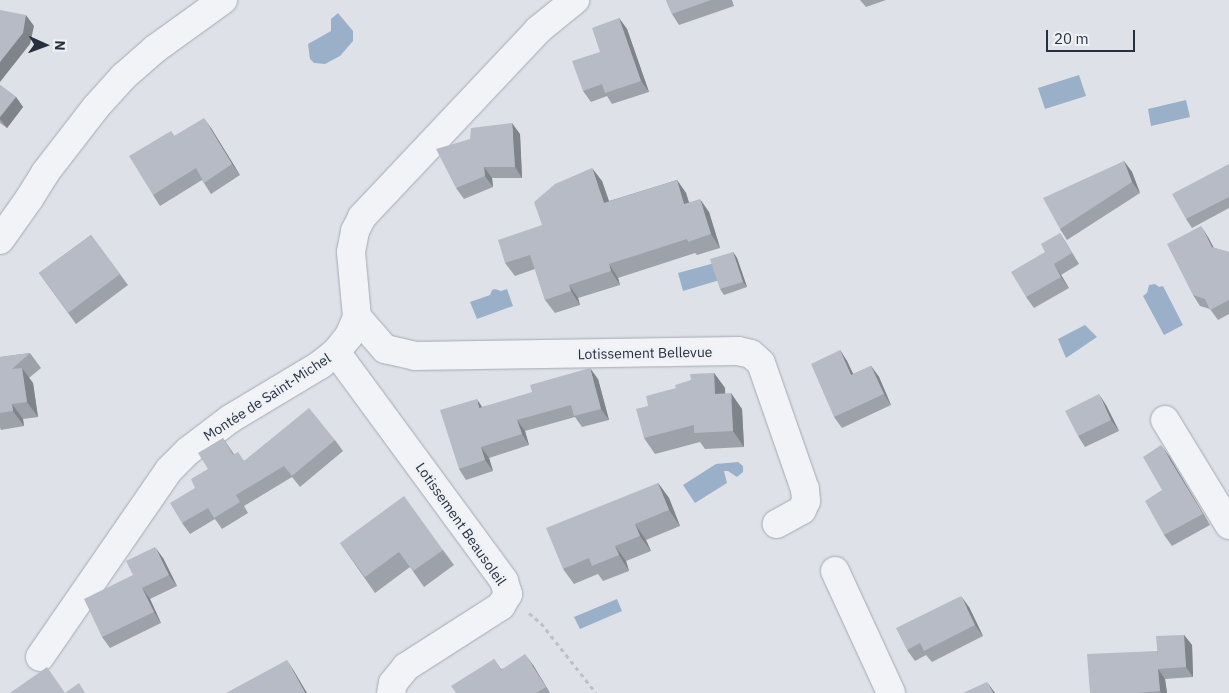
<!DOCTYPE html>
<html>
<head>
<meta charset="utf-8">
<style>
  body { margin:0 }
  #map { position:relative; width:1229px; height:693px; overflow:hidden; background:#dee2e8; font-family:"IBM Plex Sans",sans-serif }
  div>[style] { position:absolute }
  .water>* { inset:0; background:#99b0c8 }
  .path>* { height:3px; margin-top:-1.5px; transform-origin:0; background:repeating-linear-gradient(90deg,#bdc0c6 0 4px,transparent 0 8px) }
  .roads { filter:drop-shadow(0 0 1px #a4a9b2) drop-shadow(0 0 1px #a4a9b2) }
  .minor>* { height:28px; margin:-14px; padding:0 14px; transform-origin:14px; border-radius:14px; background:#f1f3f6 }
  .wall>* { inset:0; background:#9da1a9 }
  .shaded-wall>* { inset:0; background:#7f838a }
  .building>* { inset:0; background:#b6bbc5 }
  span { translate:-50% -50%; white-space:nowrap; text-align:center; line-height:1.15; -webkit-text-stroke:5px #eef1f5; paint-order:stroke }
  .street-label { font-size:14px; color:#28303f }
  .north { position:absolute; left:20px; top:20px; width:50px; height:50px; -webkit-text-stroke:4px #eef1f5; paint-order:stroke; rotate:92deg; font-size:14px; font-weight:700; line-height:20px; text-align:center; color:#28303f }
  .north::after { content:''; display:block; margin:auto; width:18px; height:22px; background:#28303f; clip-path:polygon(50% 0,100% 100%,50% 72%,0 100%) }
  .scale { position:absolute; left:1046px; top:30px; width:89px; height:22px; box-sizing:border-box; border:2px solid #28303f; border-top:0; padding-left:6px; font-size:15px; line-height:18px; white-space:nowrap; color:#28303f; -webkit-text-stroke:4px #eef1f5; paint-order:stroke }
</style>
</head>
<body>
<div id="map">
  <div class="water">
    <i style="clip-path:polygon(338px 13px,353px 31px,353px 41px,340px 56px,325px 64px,314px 63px,310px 59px,308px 44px,331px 31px,331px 19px)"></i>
    <i style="clip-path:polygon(1079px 75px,1086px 96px,1045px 109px,1038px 88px)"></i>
    <i style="clip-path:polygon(1186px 100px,1190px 117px,1151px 126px,1148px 109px)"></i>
    <i style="clip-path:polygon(718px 262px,723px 279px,683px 291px,678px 273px)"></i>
    <i style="clip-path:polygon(1155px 284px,1159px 287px,1163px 286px,1183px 325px,1164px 335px,1143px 296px,1147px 293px,1149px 285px)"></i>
    <i style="clip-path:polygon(495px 289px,501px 291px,507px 289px,513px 306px,477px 319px,470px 302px,490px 295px,492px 290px)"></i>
    <i style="clip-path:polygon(1085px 325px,1097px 337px,1066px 358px,1058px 339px)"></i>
    <i style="clip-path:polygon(738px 462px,743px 466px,743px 472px,737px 477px,728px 471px,724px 471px,727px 483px,695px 503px,683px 485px,716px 464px)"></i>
    <i style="clip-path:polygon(617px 599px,622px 611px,580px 629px,574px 617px)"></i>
  </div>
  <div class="path">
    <i style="left:529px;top:613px;width:16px;rotate:40deg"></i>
    <i style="left:541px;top:623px;width:89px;rotate:51.8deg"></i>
  </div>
  <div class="roads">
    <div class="minor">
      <i style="left:0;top:240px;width:50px;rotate:-54.7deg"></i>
      <i style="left:29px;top:199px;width:31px;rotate:-58deg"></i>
      <i style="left:45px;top:173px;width:83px;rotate:-52.3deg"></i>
      <i style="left:96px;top:107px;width:40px;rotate:-48deg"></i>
      <i style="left:123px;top:77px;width:43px;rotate:-41.2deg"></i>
      <i style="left:155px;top:49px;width:84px;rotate:-35.8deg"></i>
      <i style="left:357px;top:317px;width:43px;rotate:48.8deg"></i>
      <i style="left:385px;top:349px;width:31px;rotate:13deg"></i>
      <i style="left:415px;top:356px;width:323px;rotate:-0.9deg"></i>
      <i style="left:738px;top:351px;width:13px;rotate:13deg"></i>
      <i style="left:751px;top:354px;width:13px;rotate:42deg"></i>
      <i style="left:761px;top:363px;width:133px;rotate:70.8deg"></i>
      <i style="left:805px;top:489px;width:12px;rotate:85deg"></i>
      <i style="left:806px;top:501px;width:10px;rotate:114deg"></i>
      <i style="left:802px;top:510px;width:29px;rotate:151deg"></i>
      <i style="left:336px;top:352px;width:284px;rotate:53.7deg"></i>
      <i style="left:504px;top:581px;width:14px;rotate:73deg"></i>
      <i style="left:508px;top:594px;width:14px;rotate:120deg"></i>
      <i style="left:501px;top:606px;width:113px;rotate:147.3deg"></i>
      <i style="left:406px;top:667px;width:21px;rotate:129deg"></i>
      <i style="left:393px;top:683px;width:10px;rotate:101deg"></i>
      <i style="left:1165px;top:420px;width:123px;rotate:58.6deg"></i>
      <i style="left:835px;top:571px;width:134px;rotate:65.3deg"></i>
      <i style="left:40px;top:657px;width:227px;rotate:-55.4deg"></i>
      <i style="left:169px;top:470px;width:27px;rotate:-45deg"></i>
      <i style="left:188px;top:451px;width:53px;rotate:-37.3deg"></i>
      <i style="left:230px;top:419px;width:105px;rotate:-31deg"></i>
      <i style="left:320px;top:365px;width:21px;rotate:-39deg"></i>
      <i style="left:336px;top:352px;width:21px;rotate:-51deg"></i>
      <i style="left:349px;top:336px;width:21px;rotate:-67deg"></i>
      <i style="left:357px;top:317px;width:65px;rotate:-95.3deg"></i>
      <i style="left:351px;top:252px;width:21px;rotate:-79deg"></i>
      <i style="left:355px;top:231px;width:16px;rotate:-63deg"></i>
      <i style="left:362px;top:217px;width:257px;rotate:-46.7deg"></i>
      <i style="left:538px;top:30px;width:48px;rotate:-39deg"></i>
    </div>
  </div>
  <div class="wall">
    <i style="clip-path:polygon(666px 0,732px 0,734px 6px,679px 25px,672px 14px)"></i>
    <i style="clip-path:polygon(860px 0,886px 0,866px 7px)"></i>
    <i style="clip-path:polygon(619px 18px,627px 29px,649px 92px,612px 104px,607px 96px,591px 102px,583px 91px,600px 52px)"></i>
    <i style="clip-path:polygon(0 85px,16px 97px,23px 107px,7px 128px,0 123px)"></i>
    <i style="clip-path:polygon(211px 128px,240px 175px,211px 194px,202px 180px,160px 206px,153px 195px,171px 131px,174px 136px)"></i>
    <i style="clip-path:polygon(520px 134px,522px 178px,492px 178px,493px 187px,464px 199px,456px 188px)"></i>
    <i style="clip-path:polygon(1124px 161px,1132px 172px,1140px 193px,1067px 240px,1060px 229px)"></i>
    <i style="clip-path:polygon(1229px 164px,1229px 208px,1192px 228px,1186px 219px)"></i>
    <i style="clip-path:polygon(677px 180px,686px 193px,689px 202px,709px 212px,720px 248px,697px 255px,695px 253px,618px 278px,620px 285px,578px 298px,580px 305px,555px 313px,545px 300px,535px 269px,515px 276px,505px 263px,542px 225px,602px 181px,609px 201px)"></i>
    <i style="clip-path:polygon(1060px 233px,1067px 244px,1079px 264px,1061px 275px,1069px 288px,1034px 308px,1026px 297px,1045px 252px)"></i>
    <i style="clip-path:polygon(91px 235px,128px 285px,76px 324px,39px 273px)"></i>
    <i style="clip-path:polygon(1208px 237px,1214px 248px,1229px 252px,1229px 314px,1218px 320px,1210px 309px,1200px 306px,1193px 295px)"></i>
    <i style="clip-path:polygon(733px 252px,737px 258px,747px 287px,724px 295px,720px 289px)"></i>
    <i style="clip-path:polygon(840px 350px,847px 361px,853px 374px,871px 366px,879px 377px,891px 405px,842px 428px,834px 417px)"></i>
    <i style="clip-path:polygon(30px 353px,41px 368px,29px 378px,33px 383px,38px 417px,23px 419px,24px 426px,1px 430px,0 428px,0 357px)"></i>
    <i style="clip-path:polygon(714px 373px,725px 388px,725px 394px,742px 409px,744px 447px,705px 449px,700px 442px,655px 454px,644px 438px,648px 406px,691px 380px)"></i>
    <i style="clip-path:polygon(598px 379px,609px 420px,582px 427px,575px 417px,525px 431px,529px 445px,489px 458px,493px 471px,466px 480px,459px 469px,482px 407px)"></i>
    <i style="clip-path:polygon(1106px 405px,1119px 431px,1085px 447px,1078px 436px)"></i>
    <i style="clip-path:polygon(223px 438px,234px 454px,245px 461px,335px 440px,343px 451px,300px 487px,292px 477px,244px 506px,248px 513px,222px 529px,215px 519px,190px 534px,182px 523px)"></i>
    <i style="clip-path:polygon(1169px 456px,1210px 525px,1172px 546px,1164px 535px,1162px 490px)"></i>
    <i style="clip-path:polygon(658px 483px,669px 498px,680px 526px,646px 540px,651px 551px,626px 561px,629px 571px,603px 581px,598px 574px,574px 584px,563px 569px)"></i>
    <i style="clip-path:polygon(340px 543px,443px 550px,454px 565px,424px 587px,410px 567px,375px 593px)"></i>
    <i style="clip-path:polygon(163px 558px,177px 586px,150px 599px,161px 623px,110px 648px,102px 637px,133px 575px)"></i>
    <i style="clip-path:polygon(969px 607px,983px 636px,932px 662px,926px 655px,915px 661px,907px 650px)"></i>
    <i style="clip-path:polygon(1184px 635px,1192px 645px,1193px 677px,1165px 679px,1167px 693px,1090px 693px)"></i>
    <i style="clip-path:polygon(494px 659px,501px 669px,533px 665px,550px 693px,456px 693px)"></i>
  </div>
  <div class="shaded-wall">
    <i style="clip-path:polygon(26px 15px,34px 26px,30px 44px,0 82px,0 62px)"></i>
    <i style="clip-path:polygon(619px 18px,627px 29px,649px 92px,641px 81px)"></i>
    <i style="clip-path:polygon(16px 97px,23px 107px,7px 128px,0 119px,0 117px)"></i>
    <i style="clip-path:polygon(204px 118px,211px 128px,240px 175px,232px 164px)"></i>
    <i style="clip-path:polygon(512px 123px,520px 134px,522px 178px,515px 167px)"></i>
    <i style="clip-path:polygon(1124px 161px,1132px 172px,1140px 193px,1132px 182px)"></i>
    <i style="clip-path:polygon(484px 167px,492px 178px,493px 187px,485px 176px)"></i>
    <i style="clip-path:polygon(592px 168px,602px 181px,614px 216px,604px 203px)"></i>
    <i style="clip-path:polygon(677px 180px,686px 193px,693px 217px,684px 204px)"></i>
    <i style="clip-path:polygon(700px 199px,709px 212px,720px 248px,711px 234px)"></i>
    <i style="clip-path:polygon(1201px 226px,1208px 237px,1219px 258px,1212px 247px)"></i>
    <i style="clip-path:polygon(733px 252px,737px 258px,747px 287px,743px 282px)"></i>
    <i style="clip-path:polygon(609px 264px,618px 278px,620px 285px,611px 271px)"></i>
    <i style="clip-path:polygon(1054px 264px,1061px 275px,1069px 288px,1061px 277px)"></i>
    <i style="clip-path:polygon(569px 285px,578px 298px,580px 305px,571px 291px)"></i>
    <i style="clip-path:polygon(840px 350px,847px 361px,859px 386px,851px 375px)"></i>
    <i style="clip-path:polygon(871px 366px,879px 377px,891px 405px,884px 394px)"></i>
    <i style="clip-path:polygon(22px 368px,33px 383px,38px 417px,27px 402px)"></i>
    <i style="clip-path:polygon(590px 368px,598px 379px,609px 420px,601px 409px)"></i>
    <i style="clip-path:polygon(714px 373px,725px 388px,726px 410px,715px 394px)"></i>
    <i style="clip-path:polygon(731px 393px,742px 409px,744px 447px,733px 431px)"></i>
    <i style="clip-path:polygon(1099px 394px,1106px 405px,1119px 431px,1111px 420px)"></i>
    <i style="clip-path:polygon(477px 399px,484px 410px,479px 408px)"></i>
    <i style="clip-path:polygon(12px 404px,23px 419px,24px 426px,13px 411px)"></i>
    <i style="clip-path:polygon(517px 420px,525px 431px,529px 445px,522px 434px)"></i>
    <i style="clip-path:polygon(1161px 445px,1169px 456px,1210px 525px,1203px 514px)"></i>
    <i style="clip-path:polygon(481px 447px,489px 458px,493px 471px,485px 460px)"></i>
    <i style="clip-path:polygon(658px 483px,669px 498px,680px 526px,669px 510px)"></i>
    <i style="clip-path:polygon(635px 524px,646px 540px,651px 551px,640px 536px)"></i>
    <i style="clip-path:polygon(615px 546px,626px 561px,629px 571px,619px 555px)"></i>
    <i style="clip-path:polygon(155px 547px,163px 558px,177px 586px,169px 575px)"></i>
    <i style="clip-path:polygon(142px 588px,150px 599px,161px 623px,154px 612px)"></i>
    <i style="clip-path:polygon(961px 596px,969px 607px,983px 636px,975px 625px)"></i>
    <i style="clip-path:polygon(1184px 635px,1192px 645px,1193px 677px,1186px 667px)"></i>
    <i style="clip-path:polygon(525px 654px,533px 665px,550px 693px,546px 687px)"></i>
    <i style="clip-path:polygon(287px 660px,294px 671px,307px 693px,305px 693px)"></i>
    <i style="clip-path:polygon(1158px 669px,1165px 679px,1167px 693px,1161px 693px,1160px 691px)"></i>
    <i style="clip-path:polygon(987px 682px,995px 693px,993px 693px)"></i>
  </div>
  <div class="building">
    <i style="clip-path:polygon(666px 0,711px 0,672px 14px)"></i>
    <i style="clip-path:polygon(0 10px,26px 15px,23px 33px,0 62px)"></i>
    <i style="clip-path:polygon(619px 18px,641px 81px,605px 93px,602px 84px,583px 91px,572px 61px,600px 52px,592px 28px)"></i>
    <i style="clip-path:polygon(0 85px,16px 97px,0 117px)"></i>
    <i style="clip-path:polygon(204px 118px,232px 164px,204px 183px,196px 168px,153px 195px,129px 156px,171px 131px,174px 136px)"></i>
    <i style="clip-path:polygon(512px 123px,515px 167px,484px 167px,485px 176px,456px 188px,436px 149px,470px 139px,471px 128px)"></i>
    <i style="clip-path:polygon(1124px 161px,1132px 182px,1060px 229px,1043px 198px)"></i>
    <i style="clip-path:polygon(1229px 164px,1229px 197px,1186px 219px,1172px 194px)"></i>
    <i style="clip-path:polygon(592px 168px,604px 203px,677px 180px,684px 204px,700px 199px,711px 234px,688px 242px,687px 239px,609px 264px,611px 271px,569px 285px,571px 291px,545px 300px,530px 255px,505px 263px,498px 240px,542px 225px,534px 202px,555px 184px)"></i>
    <i style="clip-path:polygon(1201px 226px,1212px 247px,1229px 252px,1229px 300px,1210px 310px,1205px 299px,1193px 295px,1167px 244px)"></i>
    <i style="clip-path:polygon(1060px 233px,1072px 253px,1054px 264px,1061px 277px,1026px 297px,1011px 272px,1045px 252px,1041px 244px)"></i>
    <i style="clip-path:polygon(91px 235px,120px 274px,68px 313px,39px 273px)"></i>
    <i style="clip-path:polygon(733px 252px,743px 282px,720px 289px,710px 259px)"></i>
    <i style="clip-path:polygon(840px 350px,851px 375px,871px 366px,884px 394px,834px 417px,811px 364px)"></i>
    <i style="clip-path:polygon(30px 353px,12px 369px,22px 368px,27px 402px,12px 404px,13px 411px,0 413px,0 357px)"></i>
    <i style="clip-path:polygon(590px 368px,601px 409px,574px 416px,571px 405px,517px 420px,522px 434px,481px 447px,485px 460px,459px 469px,440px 410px,477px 399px,479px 408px,532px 392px,530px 385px)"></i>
    <i style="clip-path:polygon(714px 373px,715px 394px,731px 393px,733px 431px,694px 433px,694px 425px,644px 438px,636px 409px,648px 406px,646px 396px,676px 388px,675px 385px,691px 380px,690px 374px)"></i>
    <i style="clip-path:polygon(1099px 394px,1111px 420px,1078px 436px,1065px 411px)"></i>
    <i style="clip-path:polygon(309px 408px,335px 440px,292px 476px,284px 466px,236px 495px,240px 502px,214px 518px,208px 508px,182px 523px,170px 503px,195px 488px,191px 479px,208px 469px,198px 453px,223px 438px,233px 455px,238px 452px,244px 461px)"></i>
    <i style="clip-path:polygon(1161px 445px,1203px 514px,1164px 535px,1145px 501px,1162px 490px,1143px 457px)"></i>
    <i style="clip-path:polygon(658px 483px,669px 510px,635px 524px,640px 536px,615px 546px,619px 555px,592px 566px,589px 558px,563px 569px,546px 528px)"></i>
    <i style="clip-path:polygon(404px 496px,443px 550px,413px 571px,399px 552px,365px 577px,340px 543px)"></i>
    <i style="clip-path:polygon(155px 547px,169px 575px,142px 588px,154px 612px,102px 637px,84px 599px,133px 575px,126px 561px)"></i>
    <i style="clip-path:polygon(961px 596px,975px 625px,924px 651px,920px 643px,907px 650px,896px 628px)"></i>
    <i style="clip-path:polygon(1184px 635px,1186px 667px,1158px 669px,1160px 691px,1137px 693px,1090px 693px,1087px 654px,1157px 651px,1158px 659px,1156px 636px)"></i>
    <i style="clip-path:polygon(525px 654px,546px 687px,536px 693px,456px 693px,451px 686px,494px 659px,501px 670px)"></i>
    <i style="clip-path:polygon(287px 660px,305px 693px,226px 693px)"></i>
    <i style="clip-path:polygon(47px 667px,65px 693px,79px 683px,85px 693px,10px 693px)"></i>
    <i style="clip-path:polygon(987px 682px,993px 693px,963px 693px)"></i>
  </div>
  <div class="street-label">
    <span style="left:645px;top:353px;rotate:-1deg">Lotissement Bellevue</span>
    <span style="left:267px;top:397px;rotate:-33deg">Montée de Saint-Michel</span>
    <span style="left:461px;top:524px;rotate:55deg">Lotissement Beausoleil</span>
  </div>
  <div class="north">N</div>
  <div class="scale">20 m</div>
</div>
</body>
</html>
